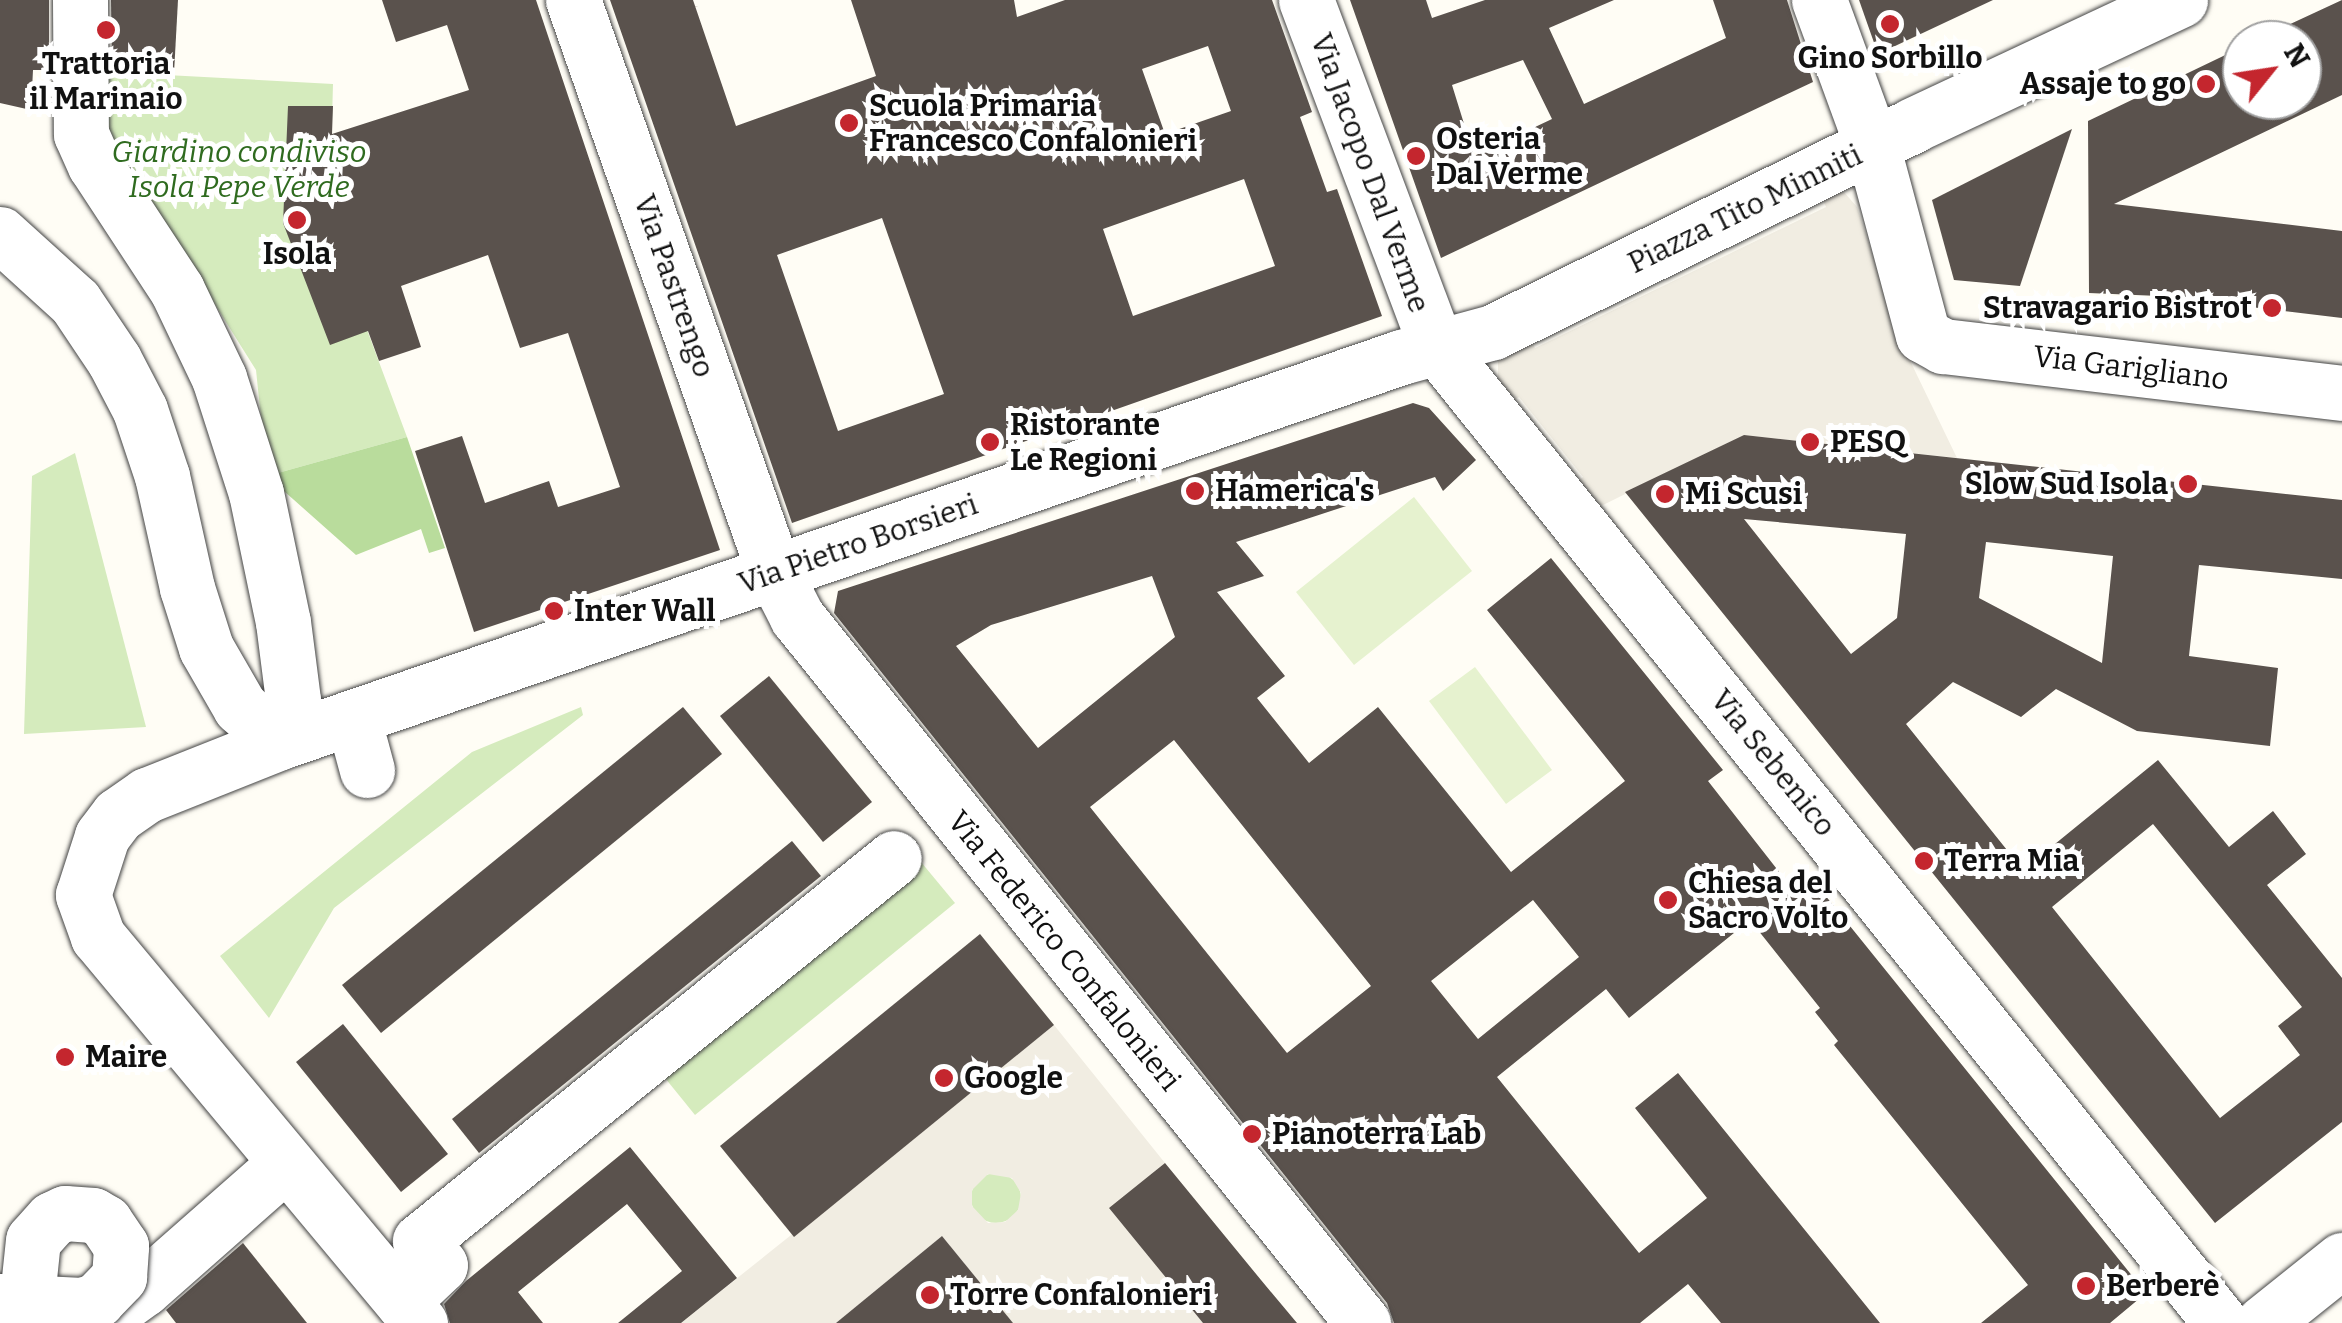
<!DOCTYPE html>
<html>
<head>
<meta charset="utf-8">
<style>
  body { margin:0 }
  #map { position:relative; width:2342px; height:1323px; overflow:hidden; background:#fffdf5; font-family:Bitter,serif }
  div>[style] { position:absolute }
  .green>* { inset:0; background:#d5ebbd }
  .round { border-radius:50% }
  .forest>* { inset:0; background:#b9dc9c }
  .pitch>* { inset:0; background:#e6f2cf }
  .plaza>* { inset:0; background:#f1ede2 }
  .building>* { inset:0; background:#5a524d }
  .roads { filter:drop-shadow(0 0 2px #444) drop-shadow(0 0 2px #444) }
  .minor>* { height:55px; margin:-27.5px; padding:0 27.5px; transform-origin:27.5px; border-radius:27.5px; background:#fff }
  .bridges { filter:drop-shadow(0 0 2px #444) drop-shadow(0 0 2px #444) }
  .minor-bridge>* { height:55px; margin:-27.5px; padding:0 27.5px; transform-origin:27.5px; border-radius:27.5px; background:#fff }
  .dots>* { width:28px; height:28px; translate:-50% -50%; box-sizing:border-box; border:5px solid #fff; border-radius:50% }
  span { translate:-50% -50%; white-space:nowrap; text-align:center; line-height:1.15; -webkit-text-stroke:10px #fff; paint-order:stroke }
  .poi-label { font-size:30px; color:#111; font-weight:700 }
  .right { translate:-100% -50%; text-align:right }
  .left { translate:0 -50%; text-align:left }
  .park-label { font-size:30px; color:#2f6b1f; font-style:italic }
  .street-label { font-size:30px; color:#111 }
  .north { position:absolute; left:2222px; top:20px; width:100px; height:100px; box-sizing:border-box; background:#fff; border:2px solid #a0a0a0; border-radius:50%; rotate:60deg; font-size:28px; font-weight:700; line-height:40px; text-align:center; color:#111 }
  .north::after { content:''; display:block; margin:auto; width:35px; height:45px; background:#c4262e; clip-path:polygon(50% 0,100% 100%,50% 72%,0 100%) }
</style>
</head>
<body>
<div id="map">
  <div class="green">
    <i style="clip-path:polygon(91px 71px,333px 84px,329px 228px,407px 437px,267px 476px,256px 370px,90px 105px)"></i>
    <i style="clip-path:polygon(75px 453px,146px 727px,24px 734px,32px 476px)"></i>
    <i style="clip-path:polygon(581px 707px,583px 715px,334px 908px,269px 1018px,220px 956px,472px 752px)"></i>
    <i style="clip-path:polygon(921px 862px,955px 903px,695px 1115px,661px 1073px)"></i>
    <i class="round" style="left:971px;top:1173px;width:50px;height:50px"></i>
  </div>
  <div class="forest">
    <i style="clip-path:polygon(407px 437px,445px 548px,429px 553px,421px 529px,356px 555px,267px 476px)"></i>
  </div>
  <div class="pitch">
    <i style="clip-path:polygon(1414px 497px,1472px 571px,1354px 665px,1296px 592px)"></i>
    <i style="clip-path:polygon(1475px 667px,1552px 770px,1506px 804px,1429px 701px)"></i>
  </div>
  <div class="plaza">
    <i style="clip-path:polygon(1830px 191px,1844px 192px,1857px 207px,1902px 344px,1957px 458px,1744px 435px,1593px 510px,1574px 485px,1583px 477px,1519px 397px,1509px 404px,1498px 385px,1498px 355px,1527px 331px,1535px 348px,1826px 207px,1822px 198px)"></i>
    <i style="clip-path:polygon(evenodd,1054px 1025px,1165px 1163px,1110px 1209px,1203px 1323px,1013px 1323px,942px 1236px,836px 1323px,681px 1323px,1054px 1025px,988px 1174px,1012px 1178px,1021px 1193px,1018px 1210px,1005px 1222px,988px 1223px,972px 1206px,972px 1190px,988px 1174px)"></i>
  </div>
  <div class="building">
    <i style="clip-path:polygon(0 0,49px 0,49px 70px,33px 70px,31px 110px,0 103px)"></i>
    <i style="clip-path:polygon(111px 0,178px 0,174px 73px,112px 72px)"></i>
    <i style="clip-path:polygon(382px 0,536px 0,720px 550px,474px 632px,415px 451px,462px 436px,485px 503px,549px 481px,558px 507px,620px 487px,568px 333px,520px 348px,488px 255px,401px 286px,421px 347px,379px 361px,368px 331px,330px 345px,283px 223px,288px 106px,333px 106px,332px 134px,469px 90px,447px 25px,396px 42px)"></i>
    <i style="clip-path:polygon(evenodd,610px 0,693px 0,736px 126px,876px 76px,851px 0,1014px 0,1017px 17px,1065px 0,1272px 0,1312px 112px,1300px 117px,1327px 192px,1337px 189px,1382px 316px,792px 523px,610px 0,1208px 46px,1231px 111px,1165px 134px,1142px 69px,1208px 46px,610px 0,1244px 179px,1275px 266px,1133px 316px,1103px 229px,1244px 179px,610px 0,882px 218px,944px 394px,838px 431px,777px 255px,882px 218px)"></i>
    <i style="clip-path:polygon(evenodd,1350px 0,1426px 0,1432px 18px,1485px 0,1614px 0,1549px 28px,1584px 104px,1726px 38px,1713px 0,1787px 0,1813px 82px,1441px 258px,1350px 0,1523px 60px,1552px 119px,1474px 156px,1452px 85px,1523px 60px)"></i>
    <i style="clip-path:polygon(1859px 0,1993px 0,1878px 54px)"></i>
    <i style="clip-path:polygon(2342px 0,2342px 95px,2114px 204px,2342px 231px,2342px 318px,2159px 296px,2089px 293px,2088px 121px,2242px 47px,2242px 100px,2302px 100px,2302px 40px,2256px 40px)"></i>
    <i style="clip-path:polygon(2072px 129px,2020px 286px,1954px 280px,1932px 200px)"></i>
    <i style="clip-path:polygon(evenodd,1413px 403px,1429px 408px,1476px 460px,1443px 491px,1435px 477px,1236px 542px,1264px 576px,1217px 592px,1285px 676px,1257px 698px,1309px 763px,1378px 707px,1511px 872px,1625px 781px,1487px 610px,1551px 558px,1723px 770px,1708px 781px,1791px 887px,1808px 874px,2146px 1293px,2110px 1323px,1981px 1323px,2028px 1285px,1834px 1045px,1838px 1041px,1815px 1012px,1820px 1008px,1750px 920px,1629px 1018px,1606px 989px,1497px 1077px,1639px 1253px,1707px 1198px,1635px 1108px,1678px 1073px,1880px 1323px,1721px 1323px,1688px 1284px,1640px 1323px,1394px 1323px,1387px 1303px,834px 613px,838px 591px,1413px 403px,1152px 576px,1175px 637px,1038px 748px,956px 646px,991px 625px,1152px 576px,1413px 403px,1174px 740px,1371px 986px,1287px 1053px,1090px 807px,1174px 740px,1413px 403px,1533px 900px,1579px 957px,1478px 1039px,1431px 981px,1533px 900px)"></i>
    <i style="clip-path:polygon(evenodd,1744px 435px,2342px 500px,2342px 579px,2199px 565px,2189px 656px,2278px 668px,2270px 746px,2137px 731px,2056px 689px,2021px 717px,1953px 682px,1906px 724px,2023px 870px,2158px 760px,2229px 847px,2273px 811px,2306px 854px,2267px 885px,2342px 978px,2342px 1122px,2215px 1223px,1625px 492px,1744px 435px,1744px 519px,1906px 534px,1897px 618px,1851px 654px,1744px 519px,1744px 435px,1986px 542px,2113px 556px,2102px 663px,1979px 598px,1986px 542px,1744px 435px,2153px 824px,2302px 1007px,2278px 1026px,2300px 1055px,2220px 1118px,2052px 907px,2153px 824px)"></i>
    <i style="clip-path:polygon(769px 676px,872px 802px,823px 842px,720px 716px)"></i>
    <i style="clip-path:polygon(683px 707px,722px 754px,381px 1033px,342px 985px)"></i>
    <i style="clip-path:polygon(792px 841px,821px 876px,479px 1153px,452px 1119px)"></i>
    <i style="clip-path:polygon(980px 934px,1054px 1025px,794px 1237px,720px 1146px)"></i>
    <i style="clip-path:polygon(343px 1024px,448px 1154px,401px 1192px,296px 1062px)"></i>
    <i style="clip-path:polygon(630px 1147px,737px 1278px,681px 1323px,618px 1323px,682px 1271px,627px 1204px,518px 1292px,543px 1323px,450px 1323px,444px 1304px,466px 1281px)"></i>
    <i style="clip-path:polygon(1165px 1163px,1261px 1280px,1297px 1323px,1203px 1323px,1109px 1208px)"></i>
    <i style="clip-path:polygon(942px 1236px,1013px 1323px,836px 1323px)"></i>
    <i style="clip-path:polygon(243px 1243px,307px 1323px,176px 1323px,166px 1310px)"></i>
  </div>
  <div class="roads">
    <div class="minor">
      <i style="left:80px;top:0;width:134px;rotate:89.6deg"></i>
      <i style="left:81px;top:134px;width:34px;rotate:66deg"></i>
      <i style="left:95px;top:165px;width:149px;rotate:56.7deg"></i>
      <i style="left:177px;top:290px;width:98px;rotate:64.5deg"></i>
      <i style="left:219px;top:378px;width:121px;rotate:72.2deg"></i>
      <i style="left:256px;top:493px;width:132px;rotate:78.2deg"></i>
      <i style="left:283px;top:622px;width:79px;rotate:82.7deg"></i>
      <i style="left:293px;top:700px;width:44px;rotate:107.2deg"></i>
      <i style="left:573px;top:0;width:606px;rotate:70.64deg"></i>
      <i style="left:774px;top:572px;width:51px;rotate:62.9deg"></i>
      <i style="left:797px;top:617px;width:905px;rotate:51.28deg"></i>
      <i style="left:1306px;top:0;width:370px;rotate:69.4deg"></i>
      <i style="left:1436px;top:346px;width:1253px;rotate:51.22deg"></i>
      <i style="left:1819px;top:0;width:154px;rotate:69.9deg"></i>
      <i style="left:1872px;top:145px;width:197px;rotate:75deg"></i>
      <i style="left:1923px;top:335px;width:23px;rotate:29deg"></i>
      <i style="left:1943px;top:346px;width:402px;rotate:6.7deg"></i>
      <i style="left:0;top:234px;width:101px;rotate:42.2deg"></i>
      <i style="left:75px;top:302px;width:70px;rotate:56.1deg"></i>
      <i style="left:114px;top:360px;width:56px;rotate:62.5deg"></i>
      <i style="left:140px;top:410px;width:70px;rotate:71.6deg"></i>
      <i style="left:162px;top:476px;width:115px;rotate:77.4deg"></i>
      <i style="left:187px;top:588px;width:63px;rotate:72.4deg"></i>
      <i style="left:206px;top:648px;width:68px;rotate:60deg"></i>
      <i style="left:240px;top:707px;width:53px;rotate:41.2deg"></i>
      <i style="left:353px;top:718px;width:54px;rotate:74.9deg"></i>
      <i style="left:402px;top:1301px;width:52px;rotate:-43.5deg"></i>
      <i style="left:440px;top:1265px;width:31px;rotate:-130deg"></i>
      <i style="left:420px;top:1241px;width:609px;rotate:-38.94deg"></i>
      <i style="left:96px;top:1323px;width:58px;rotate:-35.9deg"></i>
      <i style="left:143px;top:1289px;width:189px;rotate:-41.4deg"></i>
      <i style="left:420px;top:1323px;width:503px;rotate:-129.83deg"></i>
      <i style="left:98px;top:937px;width:45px;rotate:-109.7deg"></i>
      <i style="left:83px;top:895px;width:62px;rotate:-72.1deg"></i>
      <i style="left:102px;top:836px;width:26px;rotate:-53deg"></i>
      <i style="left:118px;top:815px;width:35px;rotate:-35deg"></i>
      <i style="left:147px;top:795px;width:143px;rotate:-21.7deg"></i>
      <i style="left:280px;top:742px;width:1185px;rotate:-18.95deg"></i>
      <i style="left:1401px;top:357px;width:95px;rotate:-15.2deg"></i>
      <i style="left:1493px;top:332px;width:468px;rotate:-26.2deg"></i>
      <i style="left:1913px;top:125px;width:295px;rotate:-25.1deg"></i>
      <i style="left:2263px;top:1323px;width:101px;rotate:-38.6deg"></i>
    </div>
  </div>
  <div class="bridges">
    <div class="minor-bridge">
      <i style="left:0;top:1301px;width:82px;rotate:2.8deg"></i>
      <i style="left:82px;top:1305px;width:16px;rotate:-18deg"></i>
      <i style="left:97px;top:1300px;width:32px;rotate:-46deg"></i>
      <i style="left:119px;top:1277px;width:31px;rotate:-86deg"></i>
      <i style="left:121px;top:1246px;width:29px;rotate:-124deg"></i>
      <i style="left:105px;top:1222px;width:14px;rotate:-150deg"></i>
      <i style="left:93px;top:1215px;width:28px;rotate:-176deg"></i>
      <i style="left:65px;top:1213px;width:14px;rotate:155deg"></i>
      <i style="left:52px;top:1219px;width:28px;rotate:132deg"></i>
      <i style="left:33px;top:1240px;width:36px;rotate:96deg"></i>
    </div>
  </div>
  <div class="dots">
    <i style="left:1890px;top:24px;background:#c4262e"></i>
    <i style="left:106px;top:30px;background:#c4262e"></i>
    <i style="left:2206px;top:84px;background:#c4262e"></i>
    <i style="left:849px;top:123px;background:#c4262e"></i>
    <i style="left:1416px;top:156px;background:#c4262e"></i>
    <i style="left:297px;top:220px;background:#c4262e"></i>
    <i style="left:2272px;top:308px;background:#c4262e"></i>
    <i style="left:990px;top:442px;background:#c4262e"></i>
    <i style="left:1810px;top:442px;background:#c4262e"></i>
    <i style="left:2188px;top:484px;background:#c4262e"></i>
    <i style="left:1195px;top:491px;background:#c4262e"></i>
    <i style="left:1665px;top:494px;background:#c4262e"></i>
    <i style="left:554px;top:611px;background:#c4262e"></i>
    <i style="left:1924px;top:861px;background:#c4262e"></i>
    <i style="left:1668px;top:900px;background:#c4262e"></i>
    <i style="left:65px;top:1057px;background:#c4262e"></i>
    <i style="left:944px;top:1078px;background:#c4262e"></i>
    <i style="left:1252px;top:1134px;background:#c4262e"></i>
    <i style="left:2086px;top:1286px;background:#c4262e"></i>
    <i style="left:930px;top:1295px;background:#c4262e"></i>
  </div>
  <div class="poi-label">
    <span style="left:1890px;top:58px">Gino Sorbillo</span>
    <span style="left:106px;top:81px">Trattoria<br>il Marinaio</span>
    <span class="right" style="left:2186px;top:84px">Assaje to go</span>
    <span class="left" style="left:869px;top:123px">Scuola Primaria<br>Francesco Confalonieri</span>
    <span class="left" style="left:1436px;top:156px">Osteria<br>Dal Verme</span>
    <span style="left:297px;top:254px">Isola</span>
    <span class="right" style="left:2252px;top:308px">Stravagario Bistrot</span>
    <span class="left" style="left:1010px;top:442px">Ristorante<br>Le Regioni</span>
    <span class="left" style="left:1830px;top:442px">PESQ</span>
    <span class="right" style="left:2168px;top:484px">Slow Sud Isola</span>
    <span class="left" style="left:1215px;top:491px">Hamerica's</span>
    <span class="left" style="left:1685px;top:494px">Mi Scusi</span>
    <span class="left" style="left:574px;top:611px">Inter Wall</span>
    <span class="left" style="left:1944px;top:861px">Terra Mia</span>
    <span class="left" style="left:1688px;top:900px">Chiesa del<br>Sacro Volto</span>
    <span class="left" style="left:85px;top:1057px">Maire</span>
    <span class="left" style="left:964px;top:1078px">Google</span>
    <span class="left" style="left:1272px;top:1134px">Pianoterra Lab</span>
    <span class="left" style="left:2106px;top:1286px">Berberè</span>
    <span class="left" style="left:950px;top:1295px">Torre Confalonieri</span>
  </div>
  <div class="park-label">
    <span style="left:239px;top:169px">Giardino condiviso<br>Isola Pepe Verde</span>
  </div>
  <div class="street-label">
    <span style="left:1370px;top:173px;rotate:70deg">Via Jacopo Dal Verme</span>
    <span style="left:1745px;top:209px;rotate:-26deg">Piazza Tito Minniti</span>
    <span style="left:674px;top:286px;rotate:71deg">Via Pastrengo</span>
    <span style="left:2131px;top:368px;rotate:7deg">Via Garigliano</span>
    <span style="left:858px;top:544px;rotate:-19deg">Via Pietro Borsieri</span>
    <span style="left:1773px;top:763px;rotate:51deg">Via Sebenico</span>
    <span style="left:1064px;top:951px;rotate:51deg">Via Federico Confalonieri</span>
  </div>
  <div class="north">N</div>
</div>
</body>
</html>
